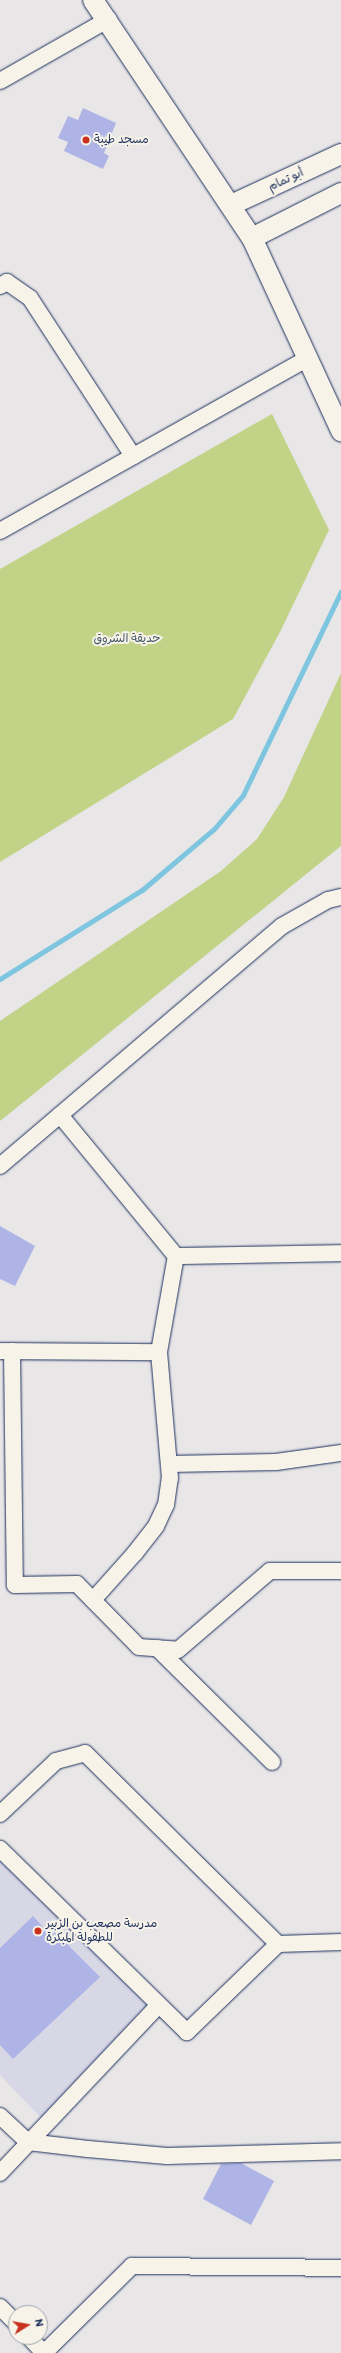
<!DOCTYPE html>
<html>
<head>
<meta charset="utf-8">
<style>
  body { margin:0 }
  #map { position:relative; width:341px; height:2353px; overflow:hidden; background:#e8e6e7; font-family:Itim,"Playpen Sans Arabic",sans-serif }
  div>[style] { position:absolute }
  .built>* { inset:0; background:#d7d7e6 }
  .green>* { inset:0; background:#c2d287 }
  .stream>* { height:5px; margin:-2.5px; padding:0 2.5px; transform-origin:2.5px; border-radius:2.5px; background:#7ec5df }
  .building>* { inset:0; background:#aeb4e5 }
  .roads { filter:drop-shadow(0 0 1px #1b2f5e) drop-shadow(0 0 1px #1b2f5e) }
  .minor>* { height:16px; margin:-8px; padding:0 8px; transform-origin:8px; border-radius:8px; background:#f7f3e8 }
  .tertiary>* { height:20px; margin:-10px; padding:0 10px; transform-origin:10px; border-radius:10px; background:#f7f3e8 }
  .dots>* { width:11px; height:11px; translate:-50% -50%; box-sizing:border-box; border:2px solid #f7f3e8; border-radius:50% }
  span { translate:-50% -50%; white-space:nowrap; text-align:center; line-height:1.15; -webkit-text-stroke:4px #f7f3e8; paint-order:stroke }
  .poi-label { font-size:12px; color:#1b2f5e }
  .left { translate:0 -50%; text-align:left }
  .street-label { font-size:12px; color:#1b2f5e }
  .park-label { font-size:12px; color:#455868 }
  .north { position:absolute; left:8px; top:2305px; width:40px; height:40px; box-sizing:border-box; background:#f7f3e8; border:1px solid #9fa5b1; border-radius:50%; rotate:79deg; font-size:11px; font-weight:700; line-height:16px; text-align:center; color:#1b2f5e }
  .north::after { content:''; display:block; margin:auto; width:14px; height:18px; background:#c8321e; clip-path:polygon(50% 0,100% 100%,50% 72%,0 100%) }
</style>
</head>
<body>
<div id="map">
  <div class="built">
    <i style="clip-path:polygon(0 1856px,150px 2007px,41px 2118px,0 2075px)"></i>
  </div>
  <div class="green">
    <i style="clip-path:polygon(272px 414px,329px 530px,281px 630px,233px 719px,0 862px,0 569px)"></i>
    <i style="clip-path:polygon(341px 673px,341px 846px,0 1121px,0 1021px,221px 871px,257px 839px,284px 797px)"></i>
  </div>
  <div class="stream">
    <i style="left:0;top:979px;width:168px;rotate:-32.1deg"></i>
    <i style="left:142px;top:890px;width:94px;rotate:-40.3deg"></i>
    <i style="left:214px;top:829px;width:45px;rotate:-49.5deg"></i>
    <i style="left:243px;top:795px;width:226px;rotate:-64.3deg"></i>
  </div>
  <div class="building">
    <i style="clip-path:polygon(83px 108px,116px 123px,104px 153px,109px 156px,103px 169px,64px 151px,68px 142px,58px 138px,68px 116px,78px 120px)"></i>
    <i style="clip-path:polygon(0 1226px,35px 1246px,15px 1286px,0 1279px)"></i>
    <i style="clip-path:polygon(33px 1916px,51px 1936px,55px 1932px,100px 1977px,13px 2059px,0 2045px,0 1948px)"></i>
    <i style="clip-path:polygon(241px 2163px,274px 2181px,251px 2225px,203px 2199px,221px 2164px)"></i>
  </div>
  <div class="roads">
    <div class="minor">
      <i style="left:0;top:81px;width:125px;rotate:-29.6deg"></i>
      <i style="left:0;top:286px;width:8px;rotate:-30deg"></i>
      <i style="left:7px;top:282px;width:28px;rotate:35deg"></i>
      <i style="left:30px;top:298px;width:189px;rotate:56.9deg"></i>
      <i style="left:0;top:531px;width:353px;rotate:-29.3deg"></i>
      <i style="left:60px;top:1115px;width:183px;rotate:50.6deg"></i>
      <i style="left:176px;top:1256px;width:165px;rotate:-1deg"></i>
      <i style="left:0;top:1166px;width:370px;rotate:-40.4deg"></i>
      <i style="left:282px;top:926px;width:53px;rotate:-29.5deg"></i>
      <i style="left:328px;top:900px;width:13px;rotate:-13deg"></i>
      <i style="left:0;top:1351px;width:159px;rotate:0.4deg"></i>
      <i style="left:159px;top:1352px;width:97px;rotate:-80deg"></i>
      <i style="left:12px;top:1351px;width:234px;rotate:89.3deg"></i>
      <i style="left:15px;top:1585px;width:62px;rotate:-0.9deg"></i>
      <i style="left:77px;top:1584px;width:88px;rotate:45.5deg"></i>
      <i style="left:139px;top:1647px;width:39px;rotate:4deg"></i>
      <i style="left:178px;top:1650px;width:121px;rotate:-40.7deg"></i>
      <i style="left:270px;top:1571px;width:71px"></i>
      <i style="left:169px;top:1464px;width:107px;rotate:-1.1deg"></i>
      <i style="left:276px;top:1462px;width:66px;rotate:-7.9deg"></i>
      <i style="left:93px;top:1600px;width:63px;rotate:-48.2deg"></i>
      <i style="left:135px;top:1553px;width:34px;rotate:-52deg"></i>
      <i style="left:156px;top:1526px;width:23px;rotate:-65deg"></i>
      <i style="left:166px;top:1505px;width:27px;rotate:-82deg"></i>
      <i style="left:170px;top:1478px;width:126px;rotate:-95deg"></i>
      <i style="left:157px;top:1648px;width:162px;rotate:44.7deg"></i>
      <i style="left:0;top:1814px;width:77px;rotate:-43.4deg"></i>
      <i style="left:56px;top:1761px;width:30px;rotate:-15deg"></i>
      <i style="left:85px;top:1753px;width:272px;rotate:44.7deg"></i>
      <i style="left:278px;top:1944px;width:127px;rotate:136deg"></i>
      <i style="left:187px;top:2032px;width:262px;rotate:-135.6deg"></i>
      <i style="left:278px;top:1944px;width:63px;rotate:-1.8deg"></i>
      <i style="left:0;top:2116px;width:38px;rotate:43deg"></i>
      <i style="left:28px;top:2142px;width:60px;rotate:6.7deg"></i>
      <i style="left:88px;top:2149px;width:79px;rotate:5.1deg"></i>
      <i style="left:167px;top:2156px;width:174px;rotate:-1.6deg"></i>
      <i style="left:0;top:2173px;width:231px;rotate:-46.6deg"></i>
      <i style="left:0;top:2307px;width:23px;rotate:45deg"></i>
      <i style="left:29px;top:2337px;width:22px;rotate:47deg"></i>
      <i style="left:44px;top:2353px;width:124px;rotate:-44.7deg"></i>
      <i style="left:132px;top:2266px;width:209px;rotate:0.5deg"></i>
    </div>
    <div class="tertiary">
      <i style="left:93px;top:0;width:286px;rotate:56.3deg"></i>
      <i style="left:252px;top:238px;width:213px;rotate:65.2deg"></i>
      <i style="left:231px;top:205px;width:121px;rotate:-24.9deg"></i>
      <i style="left:252px;top:238px;width:100px;rotate:-26.8deg"></i>
    </div>
  </div>
  <div class="dots">
    <i style="left:86px;top:140px;background:#c8321e"></i>
    <i style="left:38px;top:1931px;background:#c8321e"></i>
  </div>
  <div class="poi-label">
    <span class="left" style="left:94px;top:140px">مسجد طيبة</span>
    <span class="left" style="left:46px;top:1931px">مدرسة مصعب بن الزبير<br>للطفولة المبكرة</span>
  </div>
  <div class="street-label">
    <span style="left:286px;top:180px;rotate:-25deg">أبو تمام</span>
  </div>
  <div class="park-label">
    <span style="left:127px;top:639px">حديقة الشروق</span>
  </div>
  <div class="north">N</div>
</div>
</body>
</html>
